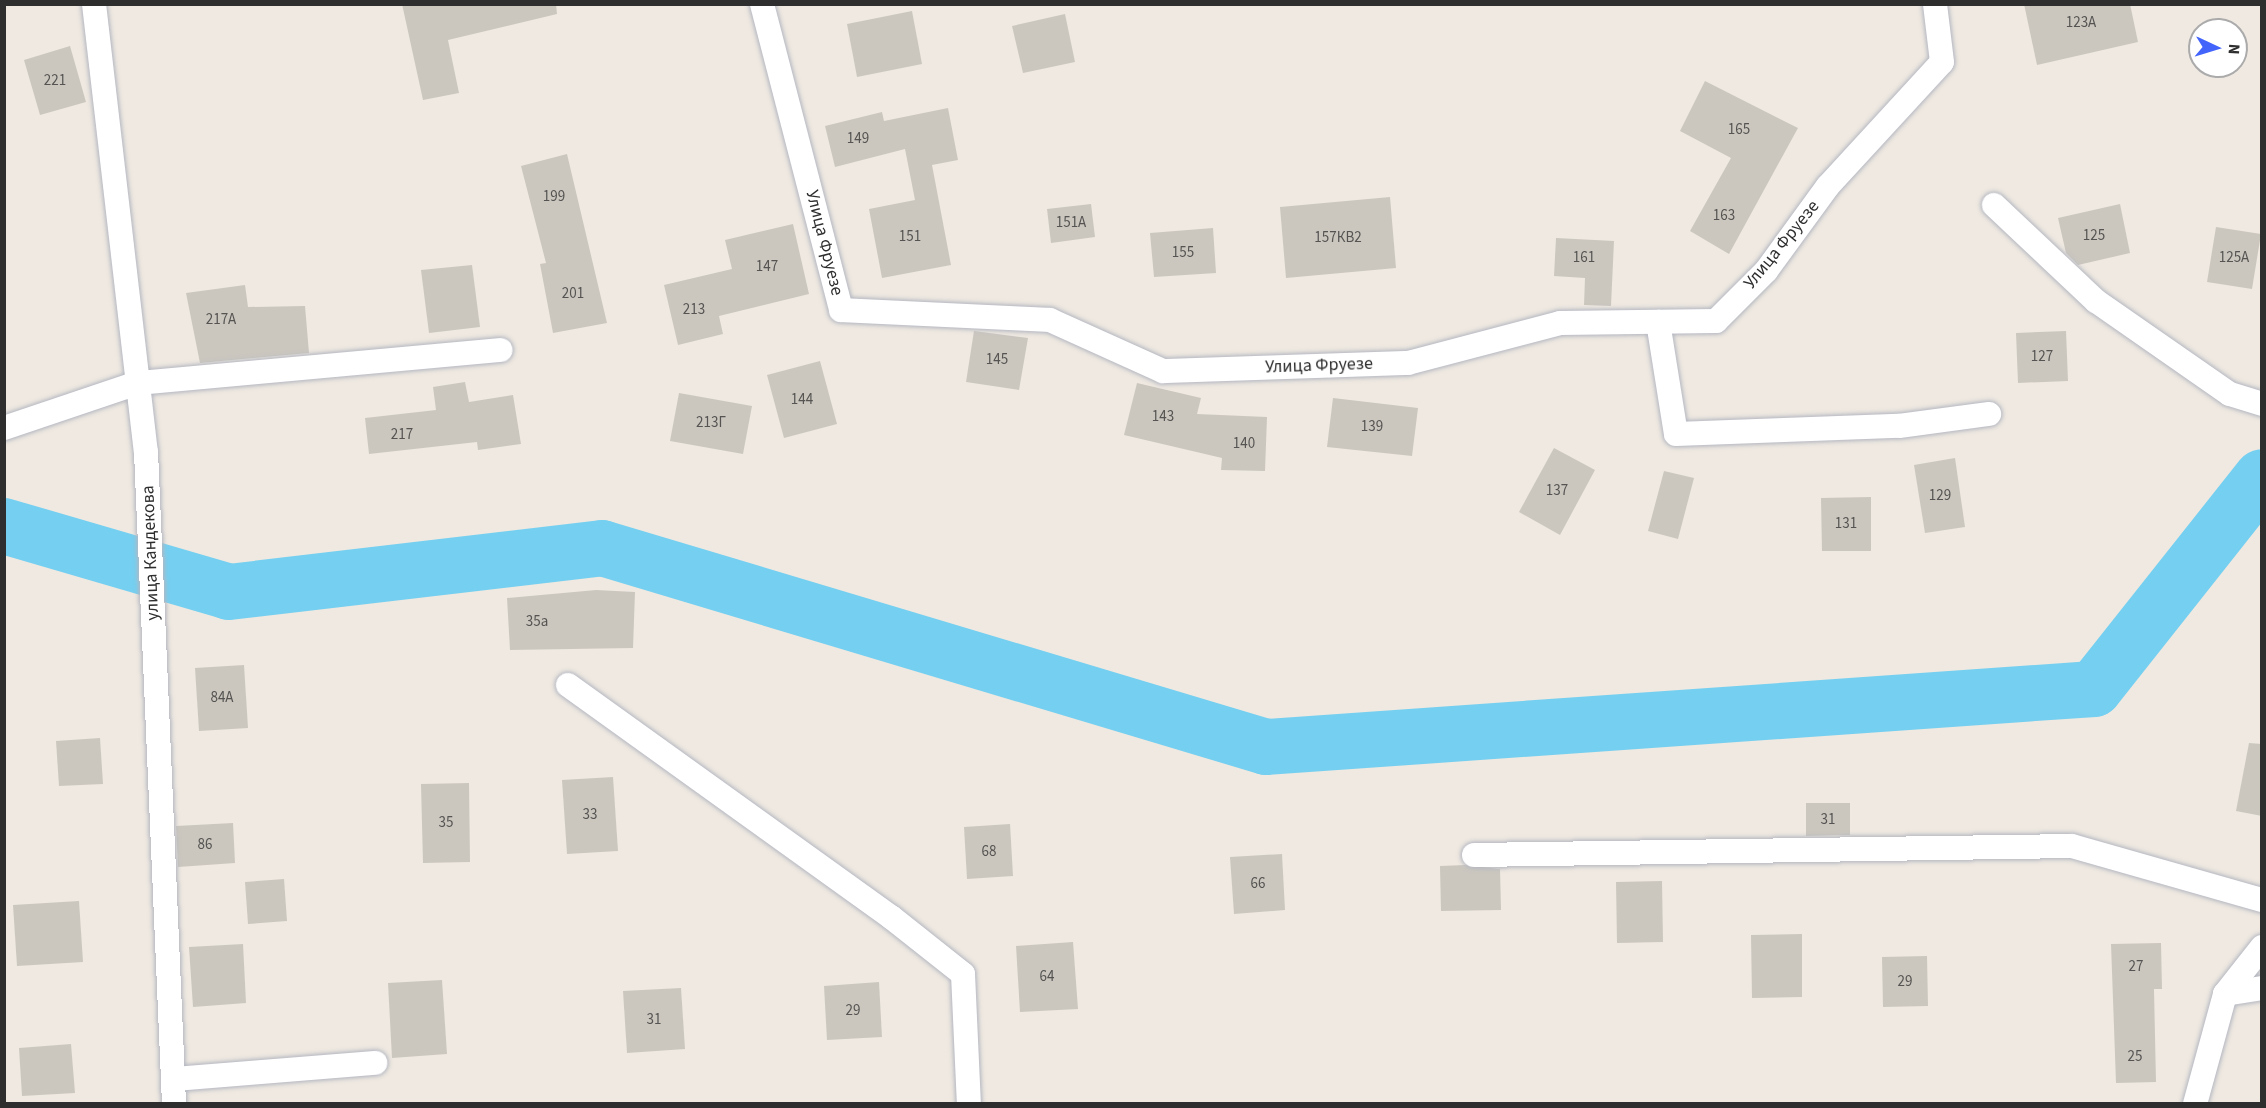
<!DOCTYPE html>
<html>
<head>
<meta charset="utf-8">
<style>
  body { margin:0 }
  #map { position:relative; width:2266px; height:1108px; overflow:hidden; background:#efe9e1; font-family:"Source Sans 3",sans-serif }
  div>[style] { position:absolute }
  .river>* { height:56px; margin:-28px; padding:0 28px; transform-origin:28px; border-radius:28px; background:#75cff0 }
  .building>* { inset:0; background:#cbc7bf }
  .roads { filter:drop-shadow(0 0 2px #b4b7c1) drop-shadow(0 0 2px #b4b7c1) }
  .minor>* { height:24px; margin:-12px; padding:0 12px; transform-origin:12px; border-radius:12px; background:#fff }
  span { translate:-50% -50%; white-space:nowrap; text-align:center; line-height:1.15; -webkit-text-stroke:4.5px #fff; paint-order:stroke }
  .number-label { font-size:15px; color:#555452 }
  .number-label span { -webkit-text-stroke-width:0 }
  .street-label { font-size:18px; color:#2e2e2e }
  .frame { position:absolute; inset:0; border:6px solid #2e2e2e; pointer-events:none }
  .north { position:absolute; left:2188px; top:18px; width:60px; height:60px; box-sizing:border-box; background:#fff; border:2px solid #ababab; border-radius:50%; rotate:94deg; font-size:16px; font-weight:700; line-height:24px; text-align:center; color:#2e2e2e }
  .north::after { content:''; display:block; margin:auto; width:21px; height:27px; background:#4264fb; clip-path:polygon(50% 0,100% 100%,50% 72%,0 100%) }
</style>
</head>
<body>
<div id="map">
  <div class="river">
    <i style="left:4px;top:526px;width:234px;rotate:16.3deg"></i>
    <i style="left:229px;top:592px;width:376px;rotate:-6.7deg"></i>
    <i style="left:602px;top:548px;width:693px;rotate:16.68deg"></i>
    <i style="left:1266px;top:747px;width:830px;rotate:-4.01deg"></i>
    <i style="left:2094px;top:689px;width:270px;rotate:-51.6deg"></i>
  </div>
  <div class="building">
    <i style="clip-path:polygon(402px 4px,556px 4px,557px 14px,448px 40px,459px 93px,423px 100px)"></i>
    <i style="clip-path:polygon(2024px 4px,2130px 4px,2138px 42px,2037px 65px)"></i>
    <i style="clip-path:polygon(912px 11px,922px 64px,857px 77px,847px 24px)"></i>
    <i style="clip-path:polygon(1065px 14px,1075px 62px,1023px 73px,1012px 26px)"></i>
    <i style="clip-path:polygon(70px 46px,86px 102px,40px 115px,24px 60px)"></i>
    <i style="clip-path:polygon(1705px 81px,1798px 128px,1729px 254px,1690px 231px,1731px 158px,1680px 131px)"></i>
    <i style="clip-path:polygon(948px 108px,958px 160px,932px 165px,951px 265px,882px 278px,869px 209px,915px 200px,905px 149px,835px 167px,825px 126px,882px 112px,884px 121px)"></i>
    <i style="clip-path:polygon(567px 154px,607px 323px,553px 333px,540px 264px,546px 263px,521px 166px)"></i>
    <i style="clip-path:polygon(1390px 197px,1396px 268px,1286px 278px,1280px 207px)"></i>
    <i style="clip-path:polygon(1091px 204px,1095px 237px,1051px 243px,1047px 209px)"></i>
    <i style="clip-path:polygon(2120px 204px,2130px 253px,2078px 265px,2066px 253px,2058px 218px)"></i>
    <i style="clip-path:polygon(793px 224px,809px 294px,719px 316px,723px 334px,678px 345px,664px 285px,732px 269px,725px 240px)"></i>
    <i style="clip-path:polygon(2216px 227px,2261px 234px,2252px 289px,2207px 282px)"></i>
    <i style="clip-path:polygon(1213px 228px,1216px 273px,1154px 277px,1150px 233px)"></i>
    <i style="clip-path:polygon(1556px 238px,1614px 241px,1611px 306px,1584px 305px,1585px 278px,1554px 276px)"></i>
    <i style="clip-path:polygon(472px 265px,480px 327px,429px 333px,421px 270px)"></i>
    <i style="clip-path:polygon(245px 285px,248px 307px,305px 306px,309px 353px,200px 363px,186px 293px)"></i>
    <i style="clip-path:polygon(974px 331px,1028px 338px,1019px 390px,966px 382px)"></i>
    <i style="clip-path:polygon(2066px 331px,2068px 381px,2018px 383px,2016px 333px)"></i>
    <i style="clip-path:polygon(820px 361px,837px 424px,784px 438px,767px 375px)"></i>
    <i style="clip-path:polygon(465px 382px,469px 402px,513px 395px,521px 444px,478px 450px,477px 442px,369px 454px,365px 418px,436px 410px,433px 387px)"></i>
    <i style="clip-path:polygon(1137px 383px,1201px 398px,1197px 414px,1267px 417px,1265px 471px,1221px 470px,1222px 458px,1124px 435px)"></i>
    <i style="clip-path:polygon(679px 393px,752px 406px,743px 454px,670px 441px)"></i>
    <i style="clip-path:polygon(1333px 398px,1418px 408px,1412px 456px,1327px 447px)"></i>
    <i style="clip-path:polygon(1554px 448px,1595px 470px,1560px 535px,1519px 512px)"></i>
    <i style="clip-path:polygon(1955px 458px,1965px 527px,1925px 533px,1914px 465px)"></i>
    <i style="clip-path:polygon(1664px 471px,1694px 478px,1678px 539px,1648px 531px)"></i>
    <i style="clip-path:polygon(1871px 497px,1871px 551px,1822px 551px,1821px 498px)"></i>
    <i style="clip-path:polygon(596px 590px,635px 592px,633px 648px,510px 650px,507px 598px)"></i>
    <i style="clip-path:polygon(244px 665px,248px 728px,199px 731px,195px 668px)"></i>
    <i style="clip-path:polygon(100px 738px,103px 784px,59px 786px,56px 741px)"></i>
    <i style="clip-path:polygon(2249px 743px,2262px 744px,2262px 816px,2236px 811px)"></i>
    <i style="clip-path:polygon(613px 777px,618px 851px,567px 854px,562px 780px)"></i>
    <i style="clip-path:polygon(469px 783px,470px 862px,423px 863px,421px 784px)"></i>
    <i style="clip-path:polygon(1806px 803px,1850px 803px,1850px 835px,1806px 836px)"></i>
    <i style="clip-path:polygon(233px 823px,235px 863px,178px 867px,176px 826px)"></i>
    <i style="clip-path:polygon(1010px 824px,1013px 876px,967px 879px,964px 827px)"></i>
    <i style="clip-path:polygon(1282px 854px,1285px 910px,1234px 914px,1230px 857px)"></i>
    <i style="clip-path:polygon(1465px 865px,1500px 869px,1501px 910px,1441px 911px,1440px 866px)"></i>
    <i style="clip-path:polygon(284px 879px,287px 921px,248px 924px,245px 882px)"></i>
    <i style="clip-path:polygon(1662px 881px,1663px 942px,1617px 943px,1616px 882px)"></i>
    <i style="clip-path:polygon(79px 901px,83px 962px,17px 966px,13px 905px)"></i>
    <i style="clip-path:polygon(1802px 934px,1802px 997px,1752px 998px,1751px 935px)"></i>
    <i style="clip-path:polygon(1073px 942px,1078px 1009px,1020px 1012px,1016px 946px)"></i>
    <i style="clip-path:polygon(2161px 943px,2162px 989px,2154px 989px,2156px 1082px,2116px 1083px,2111px 944px)"></i>
    <i style="clip-path:polygon(243px 944px,246px 1003px,193px 1007px,189px 947px)"></i>
    <i style="clip-path:polygon(1927px 956px,1928px 1006px,1883px 1007px,1882px 957px)"></i>
    <i style="clip-path:polygon(442px 980px,447px 1054px,392px 1058px,388px 983px)"></i>
    <i style="clip-path:polygon(879px 982px,882px 1037px,827px 1040px,824px 986px)"></i>
    <i style="clip-path:polygon(681px 988px,685px 1049px,627px 1053px,623px 991px)"></i>
    <i style="clip-path:polygon(71px 1044px,75px 1093px,22px 1096px,19px 1048px)"></i>
  </div>
  <div class="roads">
    <div class="minor">
      <i style="left:94px;top:4px;width:451px;rotate:83.4deg"></i>
      <i style="left:146px;top:452px;width:653px;rotate:87.54deg"></i>
      <i style="left:762px;top:4px;width:316px;rotate:75.5deg"></i>
      <i style="left:841px;top:310px;width:209px;rotate:2.7deg"></i>
      <i style="left:1050px;top:320px;width:124px;rotate:24.3deg"></i>
      <i style="left:1163px;top:371px;width:245px;rotate:-1.9deg"></i>
      <i style="left:1408px;top:363px;width:157px;rotate:-14.7deg"></i>
      <i style="left:1560px;top:323px;width:156px;rotate:-0.7deg"></i>
      <i style="left:1716px;top:321px;width:71px;rotate:-45deg"></i>
      <i style="left:1766px;top:271px;width:105px;rotate:-53.9deg"></i>
      <i style="left:1828px;top:186px;width:168px;rotate:-47.4deg"></i>
      <i style="left:1942px;top:62px;width:58px;rotate:-96.9deg"></i>
      <i style="left:1994px;top:205px;width:140px;rotate:43.3deg"></i>
      <i style="left:2096px;top:301px;width:163px;rotate:34.8deg"></i>
      <i style="left:2230px;top:394px;width:34px;rotate:17deg"></i>
      <i style="left:1658px;top:322px;width:113px;rotate:80.9deg"></i>
      <i style="left:1676px;top:434px;width:223px;rotate:-2.1deg"></i>
      <i style="left:1899px;top:426px;width:91px;rotate:-7.6deg"></i>
      <i style="left:4px;top:428px;width:141px;rotate:-18.6deg"></i>
      <i style="left:138px;top:383px;width:364px;rotate:-5.2deg"></i>
      <i style="left:568px;top:685px;width:398px;rotate:35.7deg"></i>
      <i style="left:891px;top:917px;width:92px;rotate:38.4deg"></i>
      <i style="left:963px;top:974px;width:130px;rotate:87.4deg"></i>
      <i style="left:1474px;top:855px;width:598px;rotate:-0.86deg"></i>
      <i style="left:2072px;top:846px;width:198px;rotate:15.9deg"></i>
      <i style="left:2225px;top:994px;width:37px;rotate:-9deg"></i>
      <i style="left:174px;top:1079px;width:202px;rotate:-4.6deg"></i>
      <i style="left:2195px;top:1104px;width:114px;rotate:-74.7deg"></i>
      <i style="left:2225px;top:994px;width:60px;rotate:-51.8deg"></i>
    </div>
  </div>
  <div class="number-label">
    <span style="left:2081px;top:23px">123А</span>
    <span style="left:55px;top:81px">221</span>
    <span style="left:1739px;top:130px">165</span>
    <span style="left:858px;top:139px">149</span>
    <span style="left:554px;top:197px">199</span>
    <span style="left:1724px;top:216px">163</span>
    <span style="left:1071px;top:223px">151А</span>
    <span style="left:2094px;top:236px">125</span>
    <span style="left:910px;top:237px">151</span>
    <span style="left:1338px;top:238px">157КВ2</span>
    <span style="left:1183px;top:253px">155</span>
    <span style="left:1584px;top:258px">161</span>
    <span style="left:2234px;top:258px">125А</span>
    <span style="left:767px;top:267px">147</span>
    <span style="left:573px;top:294px">201</span>
    <span style="left:694px;top:310px">213</span>
    <span style="left:221px;top:320px">217А</span>
    <span style="left:2042px;top:357px">127</span>
    <span style="left:997px;top:360px">145</span>
    <span style="left:802px;top:400px">144</span>
    <span style="left:1163px;top:417px">143</span>
    <span style="left:711px;top:423px">213Г</span>
    <span style="left:1372px;top:427px">139</span>
    <span style="left:402px;top:435px">217</span>
    <span style="left:1244px;top:444px">140</span>
    <span style="left:1557px;top:491px">137</span>
    <span style="left:1940px;top:496px">129</span>
    <span style="left:1846px;top:524px">131</span>
    <span style="left:537px;top:622px">35а</span>
    <span style="left:222px;top:698px">84А</span>
    <span style="left:590px;top:815px">33</span>
    <span style="left:1828px;top:820px">31</span>
    <span style="left:446px;top:823px">35</span>
    <span style="left:205px;top:845px">86</span>
    <span style="left:989px;top:852px">68</span>
    <span style="left:1258px;top:884px">66</span>
    <span style="left:2136px;top:967px">27</span>
    <span style="left:1047px;top:977px">64</span>
    <span style="left:1905px;top:982px">29</span>
    <span style="left:853px;top:1011px">29</span>
    <span style="left:654px;top:1020px">31</span>
    <span style="left:2135px;top:1057px">25</span>
  </div>
  <div class="street-label">
    <span style="left:824px;top:243px;rotate:76deg">Улица Фруезе</span>
    <span style="left:1782px;top:245px;rotate:-51deg">Улица Фруезе</span>
    <span style="left:1319px;top:366px;rotate:-2deg">Улица Фруезе</span>
    <span style="left:151px;top:553px;rotate:-92deg">улица Кандекова</span>
  </div>
  <div class="frame"></div>
  <div class="north">N</div>
</div>
</body>
</html>
